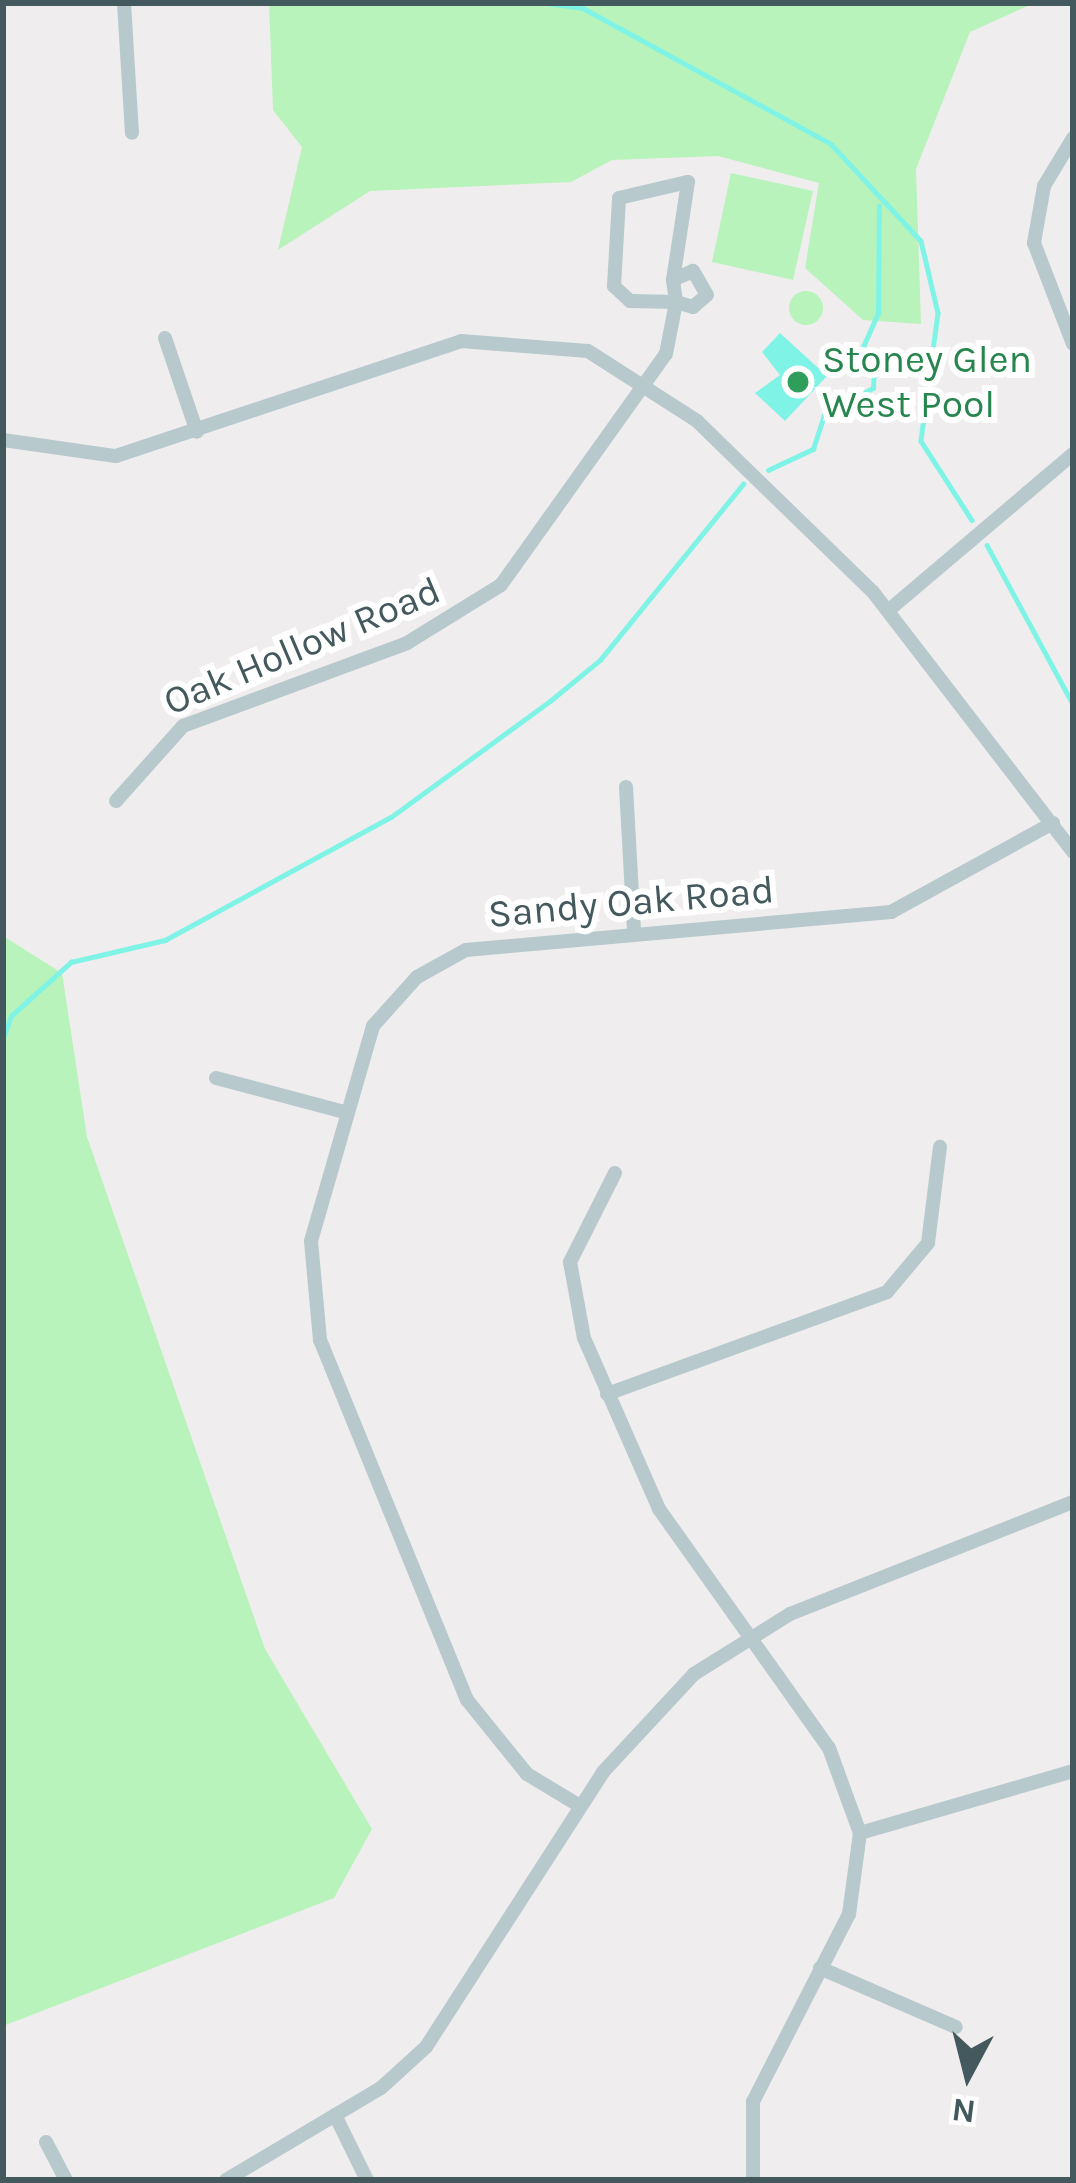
<!DOCTYPE html>
<html>
<head>
<meta charset="utf-8">
<style>
  body { margin:0 }
  #map { position:relative; width:1076px; height:2183px; overflow:hidden; background:#f0edee; font-family:Karla,sans-serif }
  div>[style] { position:absolute }
  .green>* { inset:0; background:#b7f3ba }
  .round { border-radius:50% }
  .water>* { inset:0; background:#7ff4e6 }
  .stream>* { height:4.5px; margin:-2.25px; padding:0 2.25px; transform-origin:2.25px; border-radius:2.25px; background:#7ff4e6 }
  .minor>* { height:14px; margin:-7px; padding:0 7px; transform-origin:7px; border-radius:7px; background:#b7c9cc }
  .dots>* { width:33px; height:33px; translate:-50% -50%; box-sizing:border-box; border:6px solid #fff; border-radius:50% }
  span { translate:-50% -50%; white-space:nowrap; text-align:center; line-height:1.15; -webkit-text-stroke:12px #fff; paint-order:stroke }
  .leisure-label { font-size:39px; color:#27864d }
  .left { translate:0 -50%; text-align:left }
  .street-label { font-size:39px; color:#44595d }
  .frame { position:absolute; inset:0; border:6px solid #44595d; pointer-events:none }
  .north { position:absolute; left:908px; top:2015px; width:120px; height:120px; -webkit-text-stroke:9px #fff; paint-order:stroke; rotate:187deg; font-size:33px; font-weight:700; line-height:48px; text-align:center; color:#44595d }
  .north::after { content:''; display:block; margin:auto; width:42px; height:54px; background:#44595d; clip-path:polygon(50% 0,100% 100%,50% 72%,0 100%) }
</style>
</head>
<body>
<div id="map">
  <div class="green">
    <i style="clip-path:polygon(269px 3px,1034px 3px,970px 32px,916px 169px,921px 324px,863px 320px,805px 268px,819px 183px,718px 156px,612px 160px,571px 182px,370px 191px,278px 250px,302px 147px,273px 110px)"></i>
    <i style="clip-path:polygon(731px 173px,813px 191px,793px 280px,712px 262px)"></i>
    <i class="round" style="left:789px;top:291px;width:34px;height:34px"></i>
    <i style="clip-path:polygon(3px 936px,62px 973px,87px 1137px,265px 1649px,372px 1829px,334px 1898px,3px 2026px)"></i>
  </div>
  <div class="water">
    <i style="clip-path:polygon(780px 333px,827px 376px,785px 421px,755px 393px,780px 375px,762px 352px)"></i>
  </div>
  <div class="stream">
    <i style="left:547px;top:3px;width:36px;rotate:8deg"></i>
    <i style="left:583px;top:8px;width:283px;rotate:28.7deg"></i>
    <i style="left:831px;top:144px;width:132px;rotate:47.1deg"></i>
    <i style="left:921px;top:241px;width:74px;rotate:76.7deg"></i>
    <i style="left:938px;top:313px;width:129px;rotate:97.6deg"></i>
    <i style="left:921px;top:441px;width:94px;rotate:57.2deg"></i>
    <i style="left:768px;top:470px;width:50px;rotate:-25deg"></i>
    <i style="left:813px;top:449px;width:36px;rotate:-72deg"></i>
    <i style="left:824px;top:415px;width:56px;rotate:-28.9deg"></i>
    <i style="left:873px;top:388px;width:18px;rotate:-87deg"></i>
    <i style="left:874px;top:370px;width:20px;rotate:-165deg"></i>
    <i style="left:855px;top:365px;width:57px;rotate:-66.1deg"></i>
    <i style="left:878px;top:313px;width:107px;rotate:-89.5deg"></i>
    <i style="left:987px;top:545px;width:181px;rotate:61.6deg"></i>
    <i style="left:3px;top:1038px;width:23px;rotate:-70deg"></i>
    <i style="left:11px;top:1016px;width:81px;rotate:-42deg"></i>
    <i style="left:71px;top:962px;width:97px;rotate:-13.2deg"></i>
    <i style="left:165px;top:940px;width:257px;rotate:-28.6deg"></i>
    <i style="left:391px;top:817px;width:197px;rotate:-36.1deg"></i>
    <i style="left:550px;top:701px;width:65px;rotate:-39.4deg"></i>
    <i style="left:600px;top:660px;width:227px;rotate:-50.9deg"></i>
  </div>
  <div class="minor">
    <i style="left:124px;top:3px;width:130px;rotate:86.5deg"></i>
    <i style="left:1073px;top:138px;width:56px;rotate:121.1deg"></i>
    <i style="left:1044px;top:186px;width:58px;rotate:100deg"></i>
    <i style="left:1034px;top:243px;width:108px;rotate:68.9deg"></i>
    <i style="left:165px;top:338px;width:99px;rotate:71.2deg"></i>
    <i style="left:3px;top:440px;width:114px;rotate:8.1deg"></i>
    <i style="left:116px;top:456px;width:364px;rotate:-18.4deg"></i>
    <i style="left:461px;top:341px;width:127px;rotate:4.5deg"></i>
    <i style="left:588px;top:351px;width:130px;rotate:32.7deg"></i>
    <i style="left:697px;top:421px;width:245px;rotate:44.2deg"></i>
    <i style="left:873px;top:592px;width:328px;rotate:52.4deg"></i>
    <i style="left:889px;top:610px;width:241px;rotate:-40.3deg"></i>
    <i style="left:626px;top:787px;width:145px;rotate:86.8deg"></i>
    <i style="left:116px;top:801px;width:101px;rotate:-48.2deg"></i>
    <i style="left:183px;top:726px;width:239px;rotate:-20.3deg"></i>
    <i style="left:407px;top:643px;width:110px;rotate:-31.7deg"></i>
    <i style="left:501px;top:585px;width:284px;rotate:-54.5deg"></i>
    <i style="left:666px;top:354px;width:53px;rotate:-79.1deg"></i>
    <i style="left:676px;top:302px;width:18px;rotate:16deg"></i>
    <i style="left:693px;top:307px;width:18px;rotate:-41deg"></i>
    <i style="left:707px;top:295px;width:28px;rotate:-120deg"></i>
    <i style="left:693px;top:271px;width:22px;rotate:156deg"></i>
    <i style="left:673px;top:280px;width:22px;rotate:82deg"></i>
    <i style="left:676px;top:302px;width:46px;rotate:-178.8deg"></i>
    <i style="left:630px;top:301px;width:22px;rotate:-137deg"></i>
    <i style="left:614px;top:286px;width:88px;rotate:-86.7deg"></i>
    <i style="left:619px;top:198px;width:71px;rotate:-13.1deg"></i>
    <i style="left:688px;top:182px;width:99px;rotate:98.7deg"></i>
    <i style="left:216px;top:1078px;width:129px;rotate:14.8deg"></i>
    <i style="left:615px;top:1173px;width:100px;rotate:116.8deg"></i>
    <i style="left:570px;top:1262px;width:77px;rotate:79.6deg"></i>
    <i style="left:584px;top:1338px;width:187px;rotate:66.3deg"></i>
    <i style="left:659px;top:1509px;width:293px;rotate:54.6deg"></i>
    <i style="left:829px;top:1748px;width:90px;rotate:70deg"></i>
    <i style="left:860px;top:1833px;width:82px;rotate:97.7deg"></i>
    <i style="left:849px;top:1914px;width:211px;rotate:117.1deg"></i>
    <i style="left:753px;top:2102px;width:78px;rotate:90deg"></i>
    <i style="left:607px;top:1394px;width:298px;rotate:-20deg"></i>
    <i style="left:887px;top:1292px;width:64px;rotate:-50.1deg"></i>
    <i style="left:928px;top:1243px;width:97px;rotate:-82.9deg"></i>
    <i style="left:580px;top:1806px;width:62px;rotate:-148.9deg"></i>
    <i style="left:527px;top:1774px;width:95px;rotate:-129deg"></i>
    <i style="left:467px;top:1700px;width:389px;rotate:-112.2deg"></i>
    <i style="left:320px;top:1340px;width:99px;rotate:-95.2deg"></i>
    <i style="left:311px;top:1241px;width:224px;rotate:-73.9deg"></i>
    <i style="left:373px;top:1026px;width:66px;rotate:-48.1deg"></i>
    <i style="left:417px;top:977px;width:56px;rotate:-28.9deg"></i>
    <i style="left:466px;top:950px;width:427px;rotate:-5.1deg"></i>
    <i style="left:891px;top:912px;width:185px;rotate:-28.8deg"></i>
    <i style="left:860px;top:1833px;width:222px;rotate:-16.2deg"></i>
    <i style="left:820px;top:1968px;width:148px;rotate:23.5deg"></i>
    <i style="left:335px;top:2115px;width:72px;rotate:63.8deg"></i>
    <i style="left:46px;top:2142px;width:43px;rotate:62.2deg"></i>
    <i style="left:226px;top:2180px;width:180px;rotate:-30.7deg"></i>
    <i style="left:381px;top:2088px;width:61px;rotate:-42.3deg"></i>
    <i style="left:426px;top:2047px;width:327px;rotate:-57.2deg"></i>
    <i style="left:603px;top:1772px;width:134px;rotate:-47.1deg"></i>
    <i style="left:694px;top:1674px;width:113px;rotate:-32deg"></i>
    <i style="left:790px;top:1614px;width:304px;rotate:-21.6deg"></i>
  </div>
  <div class="dots">
    <i style="left:798px;top:382px;background:#2e9e5b"></i>
  </div>
  <div class="leisure-label">
    <span class="left" style="left:822px;top:382px">Stoney Glen<br>West Pool</span>
  </div>
  <div class="street-label">
    <span style="left:302px;top:646px;rotate:-23deg">Oak Hollow Road</span>
    <span style="left:631px;top:902px;rotate:-5deg">Sandy Oak Road</span>
  </div>
  <div class="frame"></div>
  <div class="north">N</div>
</div>
</body>
</html>
